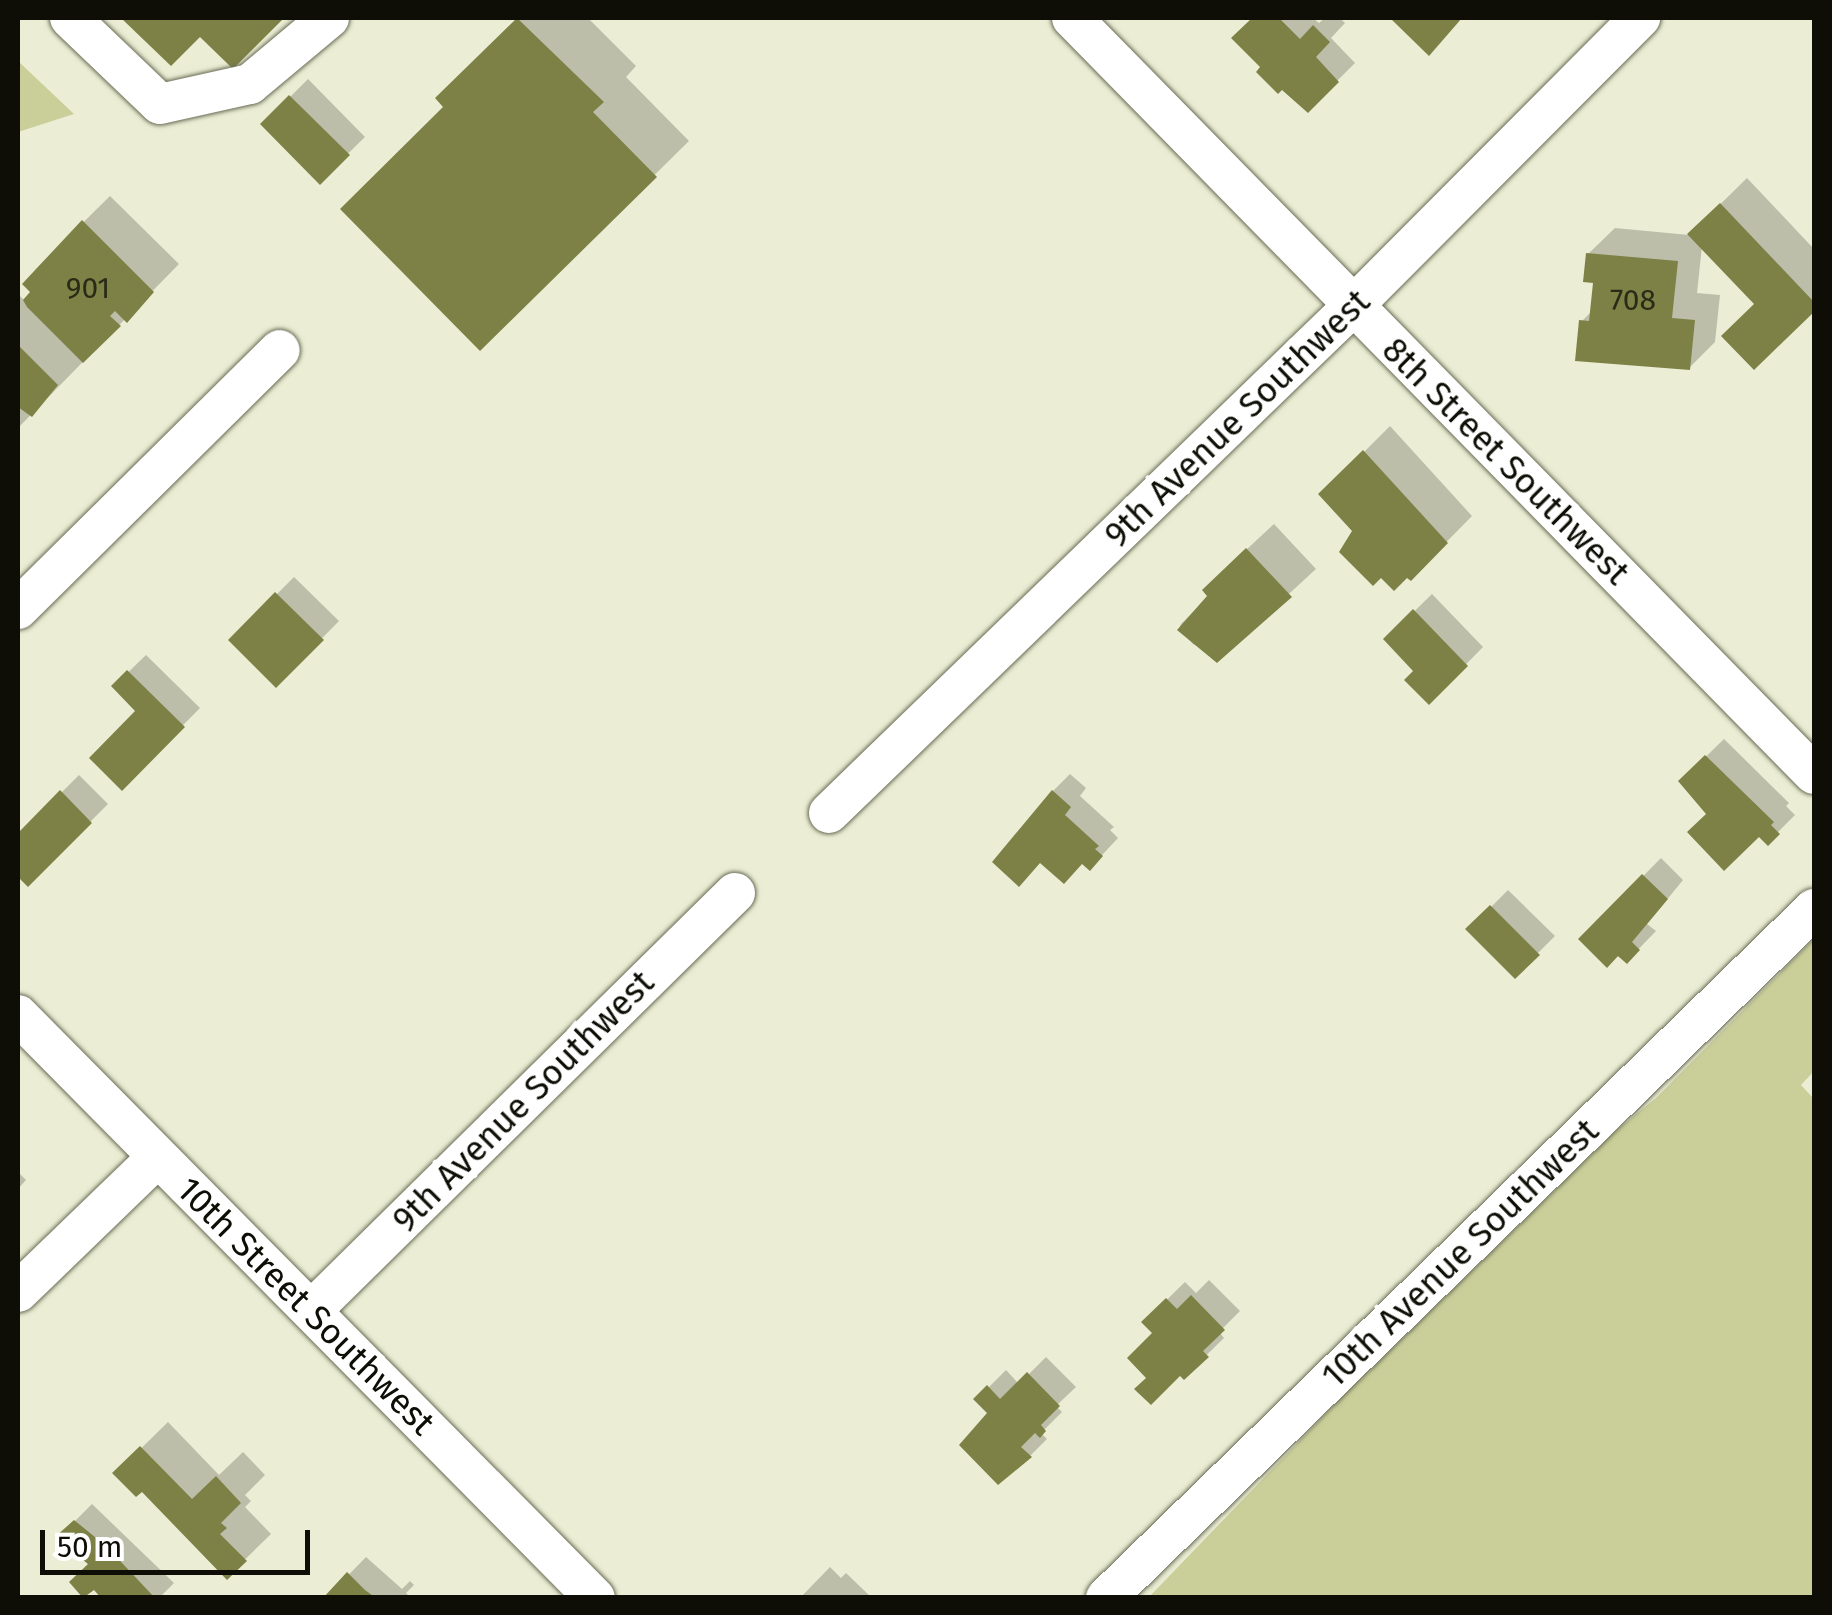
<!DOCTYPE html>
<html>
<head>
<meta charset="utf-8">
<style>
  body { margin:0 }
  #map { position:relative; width:1832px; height:1615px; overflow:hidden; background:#ebeed4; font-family:"Fira Sans",sans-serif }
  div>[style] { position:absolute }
  .green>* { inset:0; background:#cacf9a }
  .shadow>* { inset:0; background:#0003 }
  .building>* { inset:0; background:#7d8146 }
  .roads { filter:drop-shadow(0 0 2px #696c55) drop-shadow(0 0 2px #696c55) }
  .street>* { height:40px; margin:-20px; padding:0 20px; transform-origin:20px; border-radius:20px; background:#fff }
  span { translate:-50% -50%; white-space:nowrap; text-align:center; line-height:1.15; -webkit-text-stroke:10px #fff; paint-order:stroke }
  .number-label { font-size:30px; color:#2a2b16 }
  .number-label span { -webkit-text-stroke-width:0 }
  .street-label { font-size:35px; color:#0e0e06 }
  .frame { position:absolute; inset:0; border:20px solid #0e0e06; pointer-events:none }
  .scale { position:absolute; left:40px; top:1530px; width:270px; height:45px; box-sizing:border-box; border:5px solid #0e0e06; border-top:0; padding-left:12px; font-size:30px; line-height:35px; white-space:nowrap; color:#0e0e06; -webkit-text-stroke:8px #fff; paint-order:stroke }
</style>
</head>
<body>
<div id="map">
  <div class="green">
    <i style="clip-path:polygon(18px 61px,74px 114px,18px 132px)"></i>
    <i style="clip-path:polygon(1814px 939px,1814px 1071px,1801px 1085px,1814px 1099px,1814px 1597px,1149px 1597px,1336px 1403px,1618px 1129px,1656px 1098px)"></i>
  </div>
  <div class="shadow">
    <i style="clip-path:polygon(125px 18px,281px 18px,233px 65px,200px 33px,171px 63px)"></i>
    <i style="clip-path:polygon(520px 18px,588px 18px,636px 66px,626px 77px,689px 141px,480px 347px,447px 107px,438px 98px)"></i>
    <i style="clip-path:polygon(1255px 18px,1313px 18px,1319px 23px,1325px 18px,1340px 18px,1345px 23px,1331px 38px,1355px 63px,1308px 110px,1235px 38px)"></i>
    <i style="clip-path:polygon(308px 79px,365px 137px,320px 181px,263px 124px)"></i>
    <i style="clip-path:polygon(1747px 178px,1814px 249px,1814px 309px,1754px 367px,1757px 303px,1702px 246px,1697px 293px,1720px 295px,1715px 342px,1689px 368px,1582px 321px,1593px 310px,1596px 280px,1588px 254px,1615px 228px,1689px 235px)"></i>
    <i style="clip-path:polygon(110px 196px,179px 264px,18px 428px,18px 294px,25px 301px,33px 292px,35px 270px)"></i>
    <i style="clip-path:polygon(1390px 426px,1472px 516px,1411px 578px,1355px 531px,1322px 494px)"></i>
    <i style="clip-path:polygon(1274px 524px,1316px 569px,1217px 660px,1199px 641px,1194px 645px,1179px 629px,1181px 624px,1210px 595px,1231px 564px)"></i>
    <i style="clip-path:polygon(294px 577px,339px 621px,276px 685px,231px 640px)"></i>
    <i style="clip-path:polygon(1432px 594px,1483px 647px,1429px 702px,1417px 671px,1386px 639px)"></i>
    <i style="clip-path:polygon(146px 655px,200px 708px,122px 787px,139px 711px,114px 686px)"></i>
    <i style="clip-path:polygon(1724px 739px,1789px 803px,1786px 806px,1795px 815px,1768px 842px,1759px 833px,1709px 814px,1681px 781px)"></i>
    <i style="clip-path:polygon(1070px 774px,1086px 788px,1080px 796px,1114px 827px,1110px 830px,1118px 838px,1090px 868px,1053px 791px)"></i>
    <i style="clip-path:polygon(79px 775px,108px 804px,28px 884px,18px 874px,18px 836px)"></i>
    <i style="clip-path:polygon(1661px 858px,1683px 880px,1647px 924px,1656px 931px,1627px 961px,1581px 939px)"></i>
    <i style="clip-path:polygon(1508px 890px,1555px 936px,1515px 976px,1469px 929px)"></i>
    <i style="clip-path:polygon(18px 1172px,26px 1180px,18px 1189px)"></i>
    <i style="clip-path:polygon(1209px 1280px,1240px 1311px,1219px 1332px,1224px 1338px,1184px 1377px,1180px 1373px,1149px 1377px,1156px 1333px,1144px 1322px,1185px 1282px,1196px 1293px)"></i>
    <i style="clip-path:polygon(1046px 1357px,1076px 1387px,1056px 1406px,1062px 1412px,1041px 1433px,1047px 1439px,1016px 1470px,990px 1413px,977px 1399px,1006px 1370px,1019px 1384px)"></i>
    <i style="clip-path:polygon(168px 1422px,219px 1475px,243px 1452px,265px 1475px,245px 1495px,251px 1501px,245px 1507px,271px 1534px,227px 1577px,142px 1488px,116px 1473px)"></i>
    <i style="clip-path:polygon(92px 1504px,174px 1583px,159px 1598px,104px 1598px,94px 1586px,91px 1564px,59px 1537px)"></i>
    <i style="clip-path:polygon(366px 1557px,402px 1589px,410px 1581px,414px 1585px,406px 1593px,411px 1598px,326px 1598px)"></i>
    <i style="clip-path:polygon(830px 1567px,841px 1578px,846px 1573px,872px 1598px,800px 1598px)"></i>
  </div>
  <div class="building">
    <i style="clip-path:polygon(121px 18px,284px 18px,233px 69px,200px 37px,171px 66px)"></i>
    <i style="clip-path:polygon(517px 18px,604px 102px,593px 112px,657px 177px,480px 351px,340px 209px,443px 107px,435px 98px)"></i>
    <i style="clip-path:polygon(1252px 18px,1279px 18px,1300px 39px,1313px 25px,1330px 42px,1316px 57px,1339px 82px,1308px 113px,1282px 90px,1278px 94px,1256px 72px,1260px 67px,1231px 38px)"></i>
    <i style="clip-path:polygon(1390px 18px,1462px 18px,1429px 56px)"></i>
    <i style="clip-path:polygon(289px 95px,350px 155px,320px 185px,260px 124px)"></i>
    <i style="clip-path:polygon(1720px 203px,1814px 302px,1814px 312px,1754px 370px,1721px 336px,1754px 304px,1687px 234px)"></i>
    <i style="clip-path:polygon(82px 220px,154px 292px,127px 323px,115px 311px,110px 316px,121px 326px,83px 363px,27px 307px,23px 300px,30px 292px,22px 284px)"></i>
    <i style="clip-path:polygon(1586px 253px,1678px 261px,1672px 318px,1695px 320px,1690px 370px,1575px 361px,1579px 320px,1589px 321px,1593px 283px,1583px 282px)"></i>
    <i style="clip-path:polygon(18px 345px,58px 385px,32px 417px,18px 407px)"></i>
    <i style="clip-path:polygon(1363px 450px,1448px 543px,1411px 581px,1407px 578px,1394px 591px,1381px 578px,1373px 586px,1339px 552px,1352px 531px,1318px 494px)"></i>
    <i style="clip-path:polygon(1246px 548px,1292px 597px,1217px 663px,1177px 630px,1207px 596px,1202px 590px)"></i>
    <i style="clip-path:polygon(275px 592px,324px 640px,276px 688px,228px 640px)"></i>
    <i style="clip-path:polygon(1413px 609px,1468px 666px,1429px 705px,1404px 680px,1413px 671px,1383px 639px)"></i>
    <i style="clip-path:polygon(127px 670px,185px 727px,122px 791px,89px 758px,135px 711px,111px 686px)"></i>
    <i style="clip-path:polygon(1705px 755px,1774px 822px,1771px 825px,1780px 834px,1768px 846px,1759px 837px,1724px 871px,1687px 832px,1706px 814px,1678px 781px)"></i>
    <i style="clip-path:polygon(60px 790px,92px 823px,28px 887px,18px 877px,18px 833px)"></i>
    <i style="clip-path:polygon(1052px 790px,1071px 807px,1065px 815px,1099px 846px,1095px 849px,1103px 856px,1090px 871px,1082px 864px,1064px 884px,1040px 863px,1019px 887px,992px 862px)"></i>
    <i style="clip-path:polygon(1642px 874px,1668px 899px,1632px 942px,1640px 950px,1627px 964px,1618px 956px,1607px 968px,1578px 939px)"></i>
    <i style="clip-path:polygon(1490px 905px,1540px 955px,1515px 979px,1465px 929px)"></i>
    <i style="clip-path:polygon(1191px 1295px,1225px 1330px,1203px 1351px,1209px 1357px,1184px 1380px,1180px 1376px,1151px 1405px,1134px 1389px,1146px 1378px,1127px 1358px,1152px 1333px,1141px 1322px,1166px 1298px,1177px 1309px)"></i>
    <i style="clip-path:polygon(1027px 1372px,1060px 1406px,1041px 1425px,1046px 1431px,1040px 1438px,1035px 1433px,1021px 1447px,1032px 1457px,998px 1485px,959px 1445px,987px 1413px,973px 1399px,987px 1385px,1000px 1399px)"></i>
    <i style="clip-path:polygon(140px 1446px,192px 1499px,216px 1476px,241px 1503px,221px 1523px,227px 1528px,220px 1534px,247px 1561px,227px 1580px,142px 1492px,136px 1497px,112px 1473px)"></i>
    <i style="clip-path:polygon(74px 1520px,106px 1546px,155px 1598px,101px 1598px,94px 1590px,83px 1598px,69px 1582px,88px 1564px,55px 1537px)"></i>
    <i style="clip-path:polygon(347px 1572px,365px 1590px,376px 1598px,323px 1598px)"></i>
  </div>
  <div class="roads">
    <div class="street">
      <i style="left:70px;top:18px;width:124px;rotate:43.7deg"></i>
      <i style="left:160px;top:104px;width:92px;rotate:-12.5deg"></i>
      <i style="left:250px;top:84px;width:103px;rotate:-39.9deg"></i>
      <i style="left:1072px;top:18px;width:1059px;rotate:45.54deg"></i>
      <i style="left:18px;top:609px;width:368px;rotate:-44.7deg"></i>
      <i style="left:829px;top:813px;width:729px;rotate:-44.06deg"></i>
      <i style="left:1353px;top:306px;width:407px;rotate:-45.1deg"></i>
      <i style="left:18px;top:1015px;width:820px;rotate:45.3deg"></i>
      <i style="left:18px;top:1292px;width:193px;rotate:-44deg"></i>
      <i style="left:312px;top:1310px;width:594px;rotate:-44.59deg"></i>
      <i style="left:1106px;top:1598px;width:988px;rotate:-44.22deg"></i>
    </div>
  </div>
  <div class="number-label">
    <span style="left:88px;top:288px">901</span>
    <span style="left:1633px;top:300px">708</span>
  </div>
  <div class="street-label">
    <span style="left:1237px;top:418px;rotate:-44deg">9th Avenue Southwest</span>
    <span style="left:1506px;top:461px;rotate:45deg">8th Street Southwest</span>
    <span style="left:523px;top:1101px;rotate:-45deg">9th Avenue Southwest</span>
    <span style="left:1460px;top:1253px;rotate:-44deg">10th Avenue Southwest</span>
    <span style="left:306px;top:1306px;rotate:45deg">10th Street Southwest</span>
  </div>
  <div class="frame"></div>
  <div class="scale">50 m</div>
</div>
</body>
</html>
